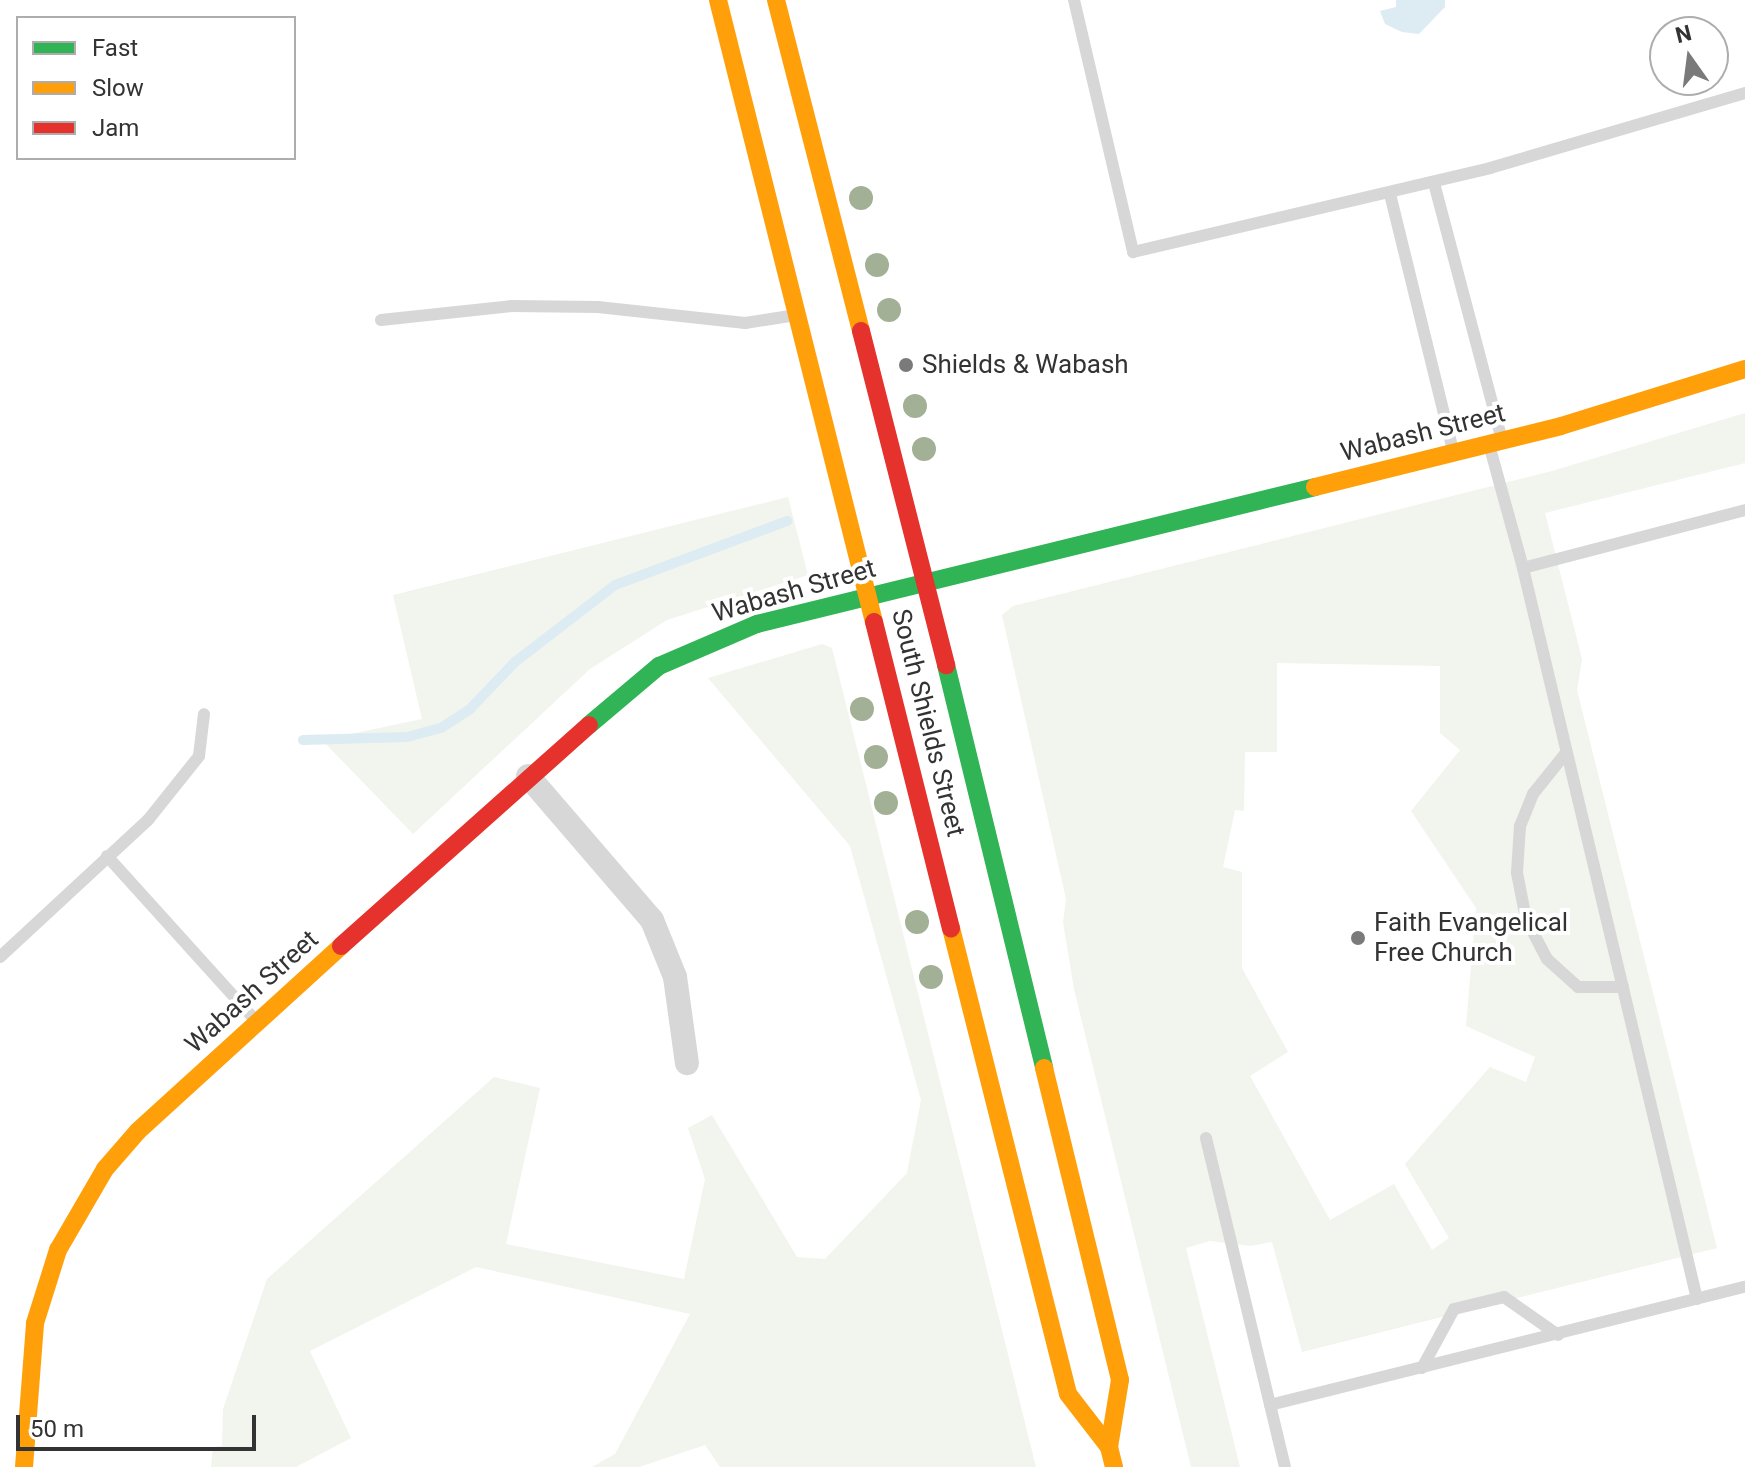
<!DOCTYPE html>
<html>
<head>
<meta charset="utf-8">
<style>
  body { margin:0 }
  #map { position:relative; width:1745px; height:1467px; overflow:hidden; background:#fff; font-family:Roboto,sans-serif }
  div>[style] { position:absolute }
  .green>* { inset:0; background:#f1f5ed }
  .water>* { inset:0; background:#ddebf3 }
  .stream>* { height:10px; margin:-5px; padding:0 5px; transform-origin:5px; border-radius:5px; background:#ddebf3 }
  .lane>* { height:12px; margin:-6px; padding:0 6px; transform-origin:6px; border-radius:6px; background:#d7d7d7 }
  .street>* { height:24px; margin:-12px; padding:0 12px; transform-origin:12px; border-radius:12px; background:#d7d7d7 }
  .fast>* { height:18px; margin:-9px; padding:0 9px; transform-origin:9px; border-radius:9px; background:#30b455 }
  .slow>* { height:18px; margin:-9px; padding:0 9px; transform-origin:9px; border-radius:9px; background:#ff9f0a }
  .jam>* { height:18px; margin:-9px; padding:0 9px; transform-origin:9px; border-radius:9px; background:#e5322d }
  .trees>* { width:24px; height:24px; margin:-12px; border-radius:50%; background:#a2b095 }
  .dots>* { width:22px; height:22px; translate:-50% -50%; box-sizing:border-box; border:4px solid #fff; border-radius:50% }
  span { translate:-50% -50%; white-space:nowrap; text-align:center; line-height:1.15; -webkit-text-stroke:8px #fff; paint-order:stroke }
  .poi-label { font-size:26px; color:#333 }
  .left { translate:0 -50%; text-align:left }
  .street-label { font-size:26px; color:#333 }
  .legend { position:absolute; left:16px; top:16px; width:280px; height:144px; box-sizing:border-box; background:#fff; border:2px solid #adadad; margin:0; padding:10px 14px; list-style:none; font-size:24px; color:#333 }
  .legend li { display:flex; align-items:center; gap:16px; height:40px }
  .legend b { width:40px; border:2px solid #adadad }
  .north { position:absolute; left:1649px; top:16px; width:80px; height:80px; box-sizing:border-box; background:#fff; border:2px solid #adadad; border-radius:50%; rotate:346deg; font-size:22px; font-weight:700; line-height:32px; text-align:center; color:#333 }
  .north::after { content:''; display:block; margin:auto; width:28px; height:36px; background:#7a7a7a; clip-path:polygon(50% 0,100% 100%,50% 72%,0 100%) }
  .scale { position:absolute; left:16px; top:1415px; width:240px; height:36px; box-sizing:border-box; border:4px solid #333; border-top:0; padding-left:10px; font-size:24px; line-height:28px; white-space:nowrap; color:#333; -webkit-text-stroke:6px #fff; paint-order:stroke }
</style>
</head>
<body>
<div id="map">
  <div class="green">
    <i style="clip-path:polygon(evenodd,1745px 413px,1745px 463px,1545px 513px,1582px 659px,1577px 690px,1717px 1248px,1302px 1352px,1272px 1242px,1251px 1246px,1210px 1241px,1186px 1248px,1240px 1467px,1191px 1467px,1074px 989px,1063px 922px,1066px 899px,1002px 615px,1013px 606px,1552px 471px,1745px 413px,1277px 663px,1440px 666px,1440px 733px,1460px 750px,1411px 811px,1476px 908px,1466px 1026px,1535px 1057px,1526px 1082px,1490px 1067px,1405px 1164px,1449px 1238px,1432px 1250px,1394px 1184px,1330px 1220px,1250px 1076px,1288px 1052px,1242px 968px,1242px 872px,1223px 867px,1235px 810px,1244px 811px,1245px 752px,1277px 752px,1277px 663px)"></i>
    <i style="clip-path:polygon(788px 497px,808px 575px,667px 620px,590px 669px,413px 834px,322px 740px,422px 719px,393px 595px)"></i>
    <i style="clip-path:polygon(822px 644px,832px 648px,1036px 1467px,720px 1467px,705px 1445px,639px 1467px,592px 1467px,615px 1454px,690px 1314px,476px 1267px,310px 1351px,351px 1438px,296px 1467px,211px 1467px,213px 1447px,222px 1446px,223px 1409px,267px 1279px,494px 1077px,540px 1088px,506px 1244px,684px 1279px,705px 1179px,688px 1128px,712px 1115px,797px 1257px,825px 1259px,907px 1173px,921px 1100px,850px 846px,708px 678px)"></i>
  </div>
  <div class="water">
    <i style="clip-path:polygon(1396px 0,1445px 0,1445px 7px,1419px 34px,1402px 32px,1385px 24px,1380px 11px,1396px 7px)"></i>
  </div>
  <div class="stream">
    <i style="left:303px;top:740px;width:104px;rotate:-1.7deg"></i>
    <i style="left:407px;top:737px;width:35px;rotate:-15deg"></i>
    <i style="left:441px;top:728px;width:35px;rotate:-33deg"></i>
    <i style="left:470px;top:709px;width:65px;rotate:-46.2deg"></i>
    <i style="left:515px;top:662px;width:126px;rotate:-37.6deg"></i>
    <i style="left:615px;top:585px;width:184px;rotate:-20.4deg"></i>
  </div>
  <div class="lane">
    <i style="left:1074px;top:0;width:259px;rotate:76.8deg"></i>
    <i style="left:1133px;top:252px;width:367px;rotate:-13.2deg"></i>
    <i style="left:1490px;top:168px;width:266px;rotate:-16.4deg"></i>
    <i style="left:1434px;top:183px;width:263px;rotate:75.2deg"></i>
    <i style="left:1390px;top:194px;width:265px;rotate:76.2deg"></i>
    <i style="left:381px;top:320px;width:131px;rotate:-6.1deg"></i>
    <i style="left:511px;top:306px;width:87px;rotate:0.7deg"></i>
    <i style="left:598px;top:307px;width:148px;rotate:6.2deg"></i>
    <i style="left:745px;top:323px;width:52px;rotate:-8.9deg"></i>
    <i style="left:1490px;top:448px;width:124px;rotate:74.6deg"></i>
    <i style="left:1565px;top:754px;width:51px;rotate:128.7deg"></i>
    <i style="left:1533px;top:794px;width:35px;rotate:112deg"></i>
    <i style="left:1520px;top:826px;width:47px;rotate:93.7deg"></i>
    <i style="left:1517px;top:873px;width:47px;rotate:78.9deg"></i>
    <i style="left:1526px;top:919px;width:45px;rotate:62.3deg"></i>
    <i style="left:1547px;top:959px;width:42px;rotate:42.1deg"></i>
    <i style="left:1578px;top:987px;width:45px"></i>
    <i style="left:107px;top:856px;width:221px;rotate:47.9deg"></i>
    <i style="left:0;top:957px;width:202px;rotate:-42.8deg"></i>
    <i style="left:148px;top:820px;width:82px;rotate:-51.4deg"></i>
    <i style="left:199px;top:756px;width:42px;rotate:-83.2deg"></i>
    <i style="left:1206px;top:1138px;width:338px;rotate:76.5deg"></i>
    <i style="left:1697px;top:1299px;width:751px;rotate:-103.39deg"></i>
    <i style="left:1523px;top:568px;width:229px;rotate:-14.6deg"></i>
    <i style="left:1422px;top:1368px;width:67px;rotate:-61.5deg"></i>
    <i style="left:1454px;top:1309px;width:51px;rotate:-13.5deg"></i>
    <i style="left:1504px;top:1297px;width:66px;rotate:35.1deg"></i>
    <i style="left:1270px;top:1405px;width:489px;rotate:-14deg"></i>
  </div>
  <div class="street">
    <i style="left:528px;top:776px;width:190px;rotate:49.3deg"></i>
    <i style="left:652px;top:920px;width:61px;rotate:68deg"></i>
    <i style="left:675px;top:977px;width:87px;rotate:82.1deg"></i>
  </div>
  <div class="fast">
    <i style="left:946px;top:665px;width:415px;rotate:76.3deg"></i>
    <i style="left:589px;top:725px;width:92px;rotate:-40.1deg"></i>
    <i style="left:659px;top:666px;width:107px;rotate:-23.2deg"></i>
    <i style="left:757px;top:624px;width:575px;rotate:-13.79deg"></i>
  </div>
  <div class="slow">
    <i style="left:718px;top:0;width:641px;rotate:75.92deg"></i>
    <i style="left:776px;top:0;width:342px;rotate:75.6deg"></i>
    <i style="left:1315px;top:487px;width:253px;rotate:-13.9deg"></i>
    <i style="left:1561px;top:426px;width:193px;rotate:-17.2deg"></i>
    <i style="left:951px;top:928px;width:480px;rotate:75.9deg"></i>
    <i style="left:1068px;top:1394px;width:67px;rotate:52.3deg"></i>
    <i style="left:1109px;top:1447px;width:21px;rotate:76deg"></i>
    <i style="left:1044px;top:1068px;width:321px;rotate:76.3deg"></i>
    <i style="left:1120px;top:1380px;width:68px;rotate:99.3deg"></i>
    <i style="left:24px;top:1467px;width:144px;rotate:-85.6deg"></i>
    <i style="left:35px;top:1323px;width:77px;rotate:-72.5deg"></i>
    <i style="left:58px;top:1250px;width:94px;rotate:-59.9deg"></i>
    <i style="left:105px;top:1169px;width:50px;rotate:-49deg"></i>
    <i style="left:138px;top:1131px;width:275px;rotate:-42.3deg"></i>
  </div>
  <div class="jam">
    <i style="left:861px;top:331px;width:345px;rotate:75.7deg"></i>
    <i style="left:874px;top:622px;width:316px;rotate:75.9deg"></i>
    <i style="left:341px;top:946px;width:332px;rotate:-41.7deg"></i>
  </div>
  <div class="trees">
    <i style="left:861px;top:198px"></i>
    <i style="left:877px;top:265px"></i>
    <i style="left:889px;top:310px"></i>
    <i style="left:915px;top:406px"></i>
    <i style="left:924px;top:449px"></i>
    <i style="left:862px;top:709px"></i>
    <i style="left:876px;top:757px"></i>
    <i style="left:886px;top:803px"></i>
    <i style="left:917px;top:922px"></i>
    <i style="left:931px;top:977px"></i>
  </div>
  <div class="dots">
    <i style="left:906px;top:365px;background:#7a7a7a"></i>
    <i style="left:1358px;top:938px;background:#7a7a7a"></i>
  </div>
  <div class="poi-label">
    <span class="left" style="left:922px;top:365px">Shields &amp; Wabash</span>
    <span class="left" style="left:1374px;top:938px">Faith Evangelical<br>Free Church</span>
  </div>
  <div class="street-label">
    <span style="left:1423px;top:433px;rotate:-14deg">Wabash Street</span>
    <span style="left:794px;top:591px;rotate:-16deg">Wabash Street</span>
    <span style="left:928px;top:723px;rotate:76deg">South Shields Street</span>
    <span style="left:252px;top:992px;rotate:-42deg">Wabash Street</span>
  </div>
  <ul class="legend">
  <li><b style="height:10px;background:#30b455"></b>Fast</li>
  <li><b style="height:10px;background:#ff9f0a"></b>Slow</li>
  <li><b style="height:10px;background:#e5322d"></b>Jam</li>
  </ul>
  <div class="north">N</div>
  <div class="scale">50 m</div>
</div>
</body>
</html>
